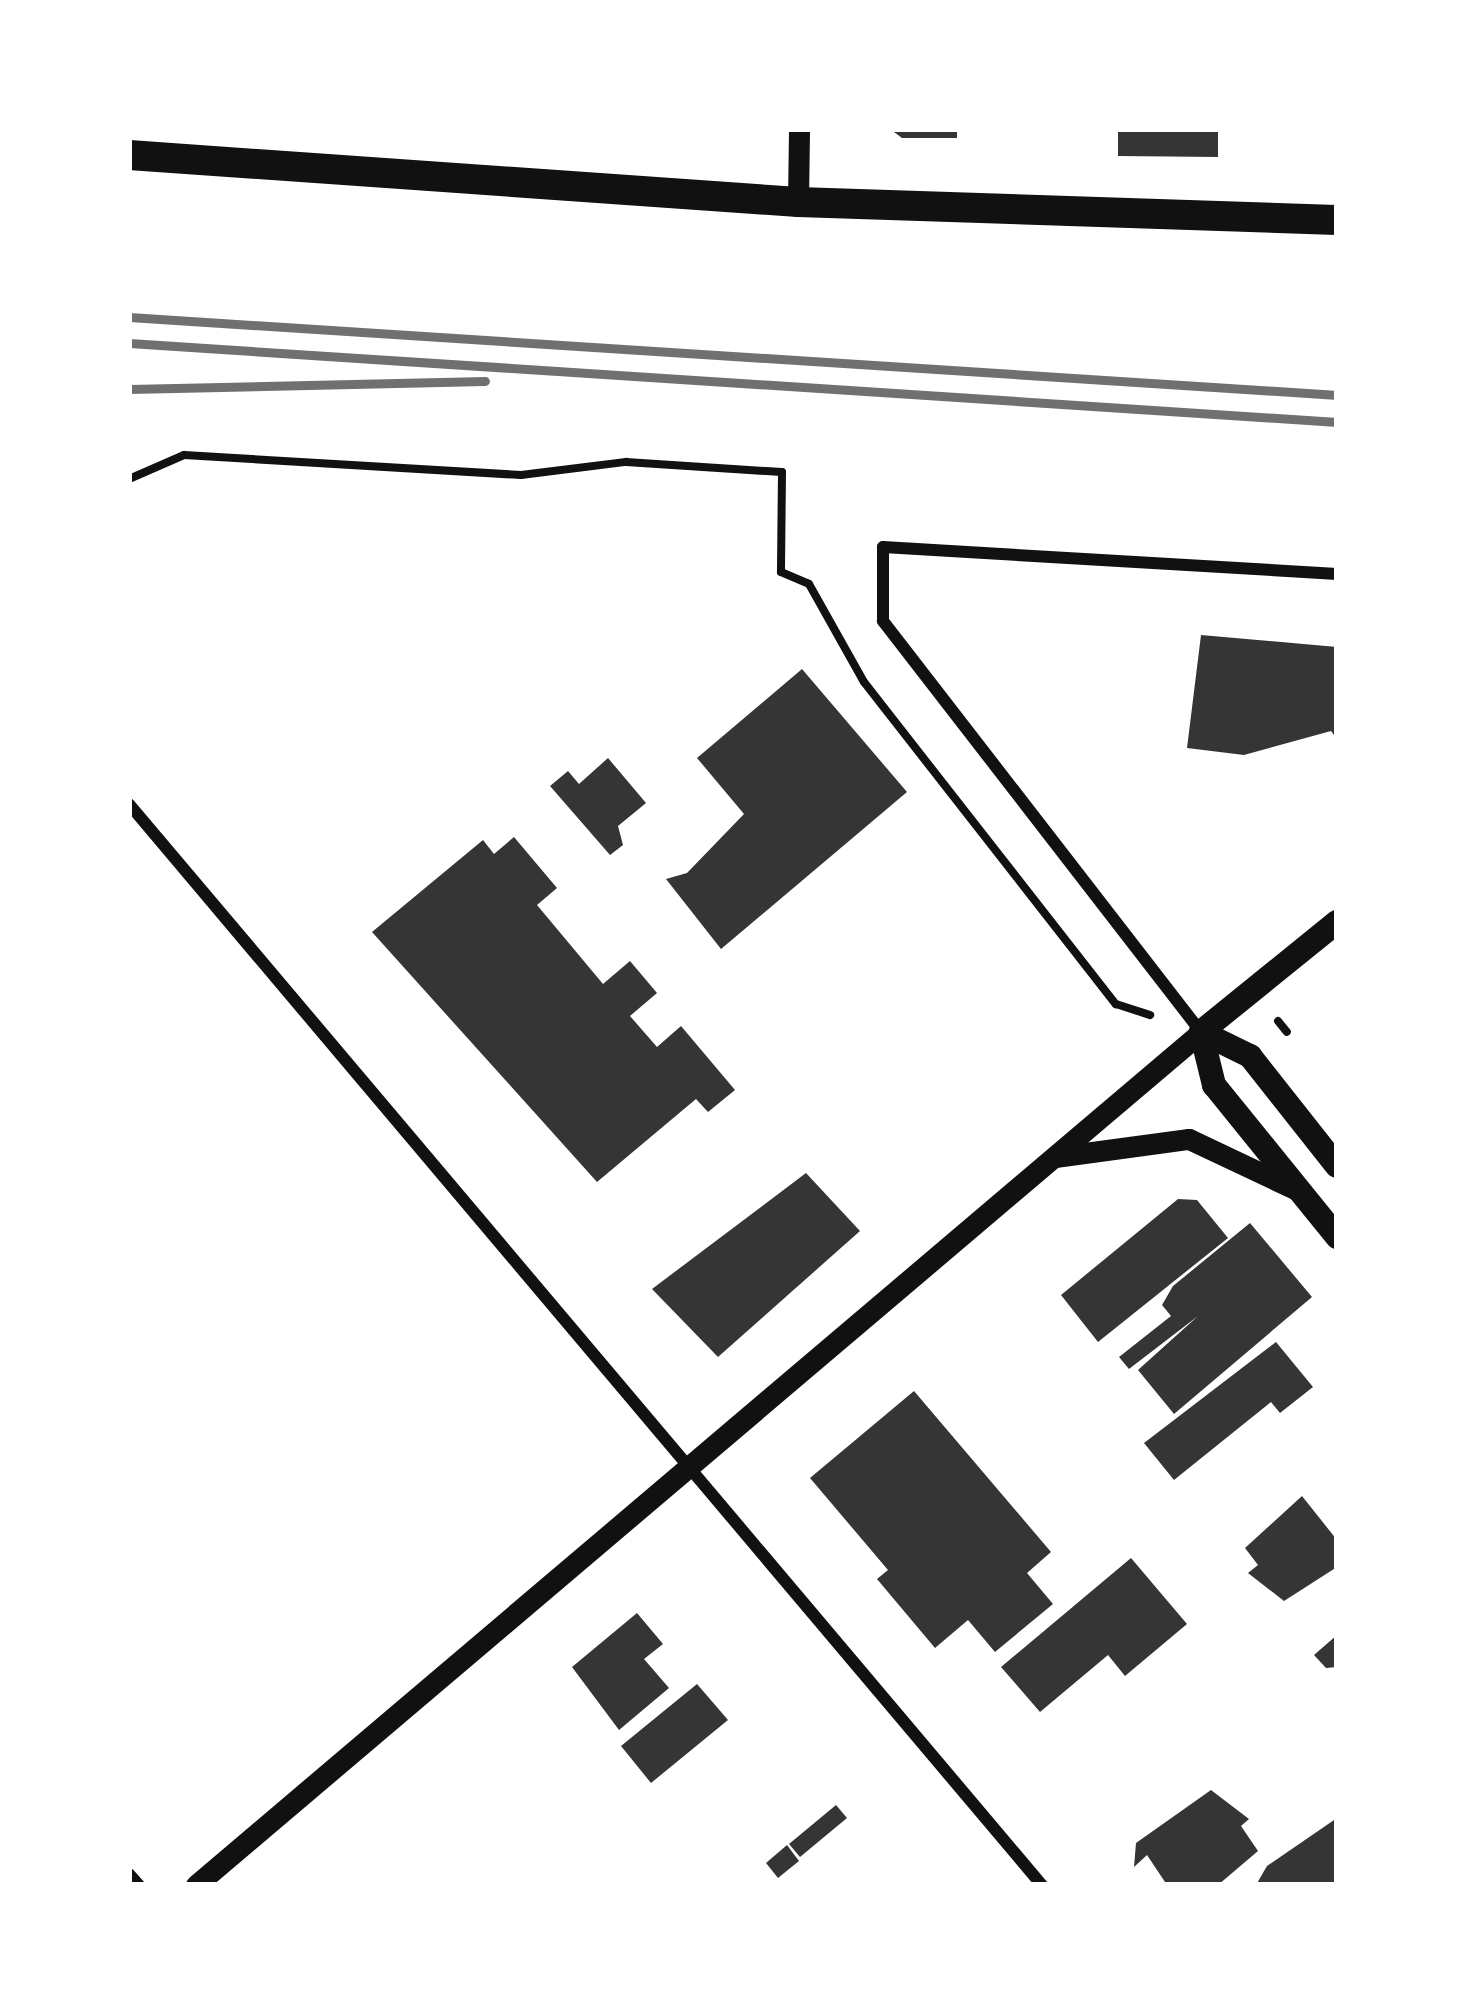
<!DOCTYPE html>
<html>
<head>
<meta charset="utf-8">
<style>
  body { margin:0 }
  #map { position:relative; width:1466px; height:2014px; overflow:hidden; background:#fff; font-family:Karla,sans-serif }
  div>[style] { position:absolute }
  .building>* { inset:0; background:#353535 }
  .path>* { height:8px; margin:-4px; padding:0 4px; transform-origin:4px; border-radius:4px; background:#111 }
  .minor>* { height:12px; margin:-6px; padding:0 6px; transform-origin:6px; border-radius:6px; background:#111 }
  .tertiary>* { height:21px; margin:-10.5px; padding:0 10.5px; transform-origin:10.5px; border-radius:10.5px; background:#111 }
  .secondary>* { height:24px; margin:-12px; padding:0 12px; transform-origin:12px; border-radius:12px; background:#111 }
  .primary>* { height:30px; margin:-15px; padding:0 15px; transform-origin:15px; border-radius:15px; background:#111 }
  .rail>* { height:9px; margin:-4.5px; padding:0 4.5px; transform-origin:4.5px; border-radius:4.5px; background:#707070 }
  span { translate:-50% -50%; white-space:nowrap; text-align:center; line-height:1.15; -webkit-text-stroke:12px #fff; paint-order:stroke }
  .frame { position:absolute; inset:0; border:132px solid #fff; pointer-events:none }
</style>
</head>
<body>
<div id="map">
  <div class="building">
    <i style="clip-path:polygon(890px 129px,957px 129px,957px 138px,902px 138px)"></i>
    <i style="clip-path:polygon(1118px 129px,1218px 129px,1218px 157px,1118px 156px)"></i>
    <i style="clip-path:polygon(1201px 635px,1337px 647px,1337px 739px,1331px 731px,1244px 755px,1187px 748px)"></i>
    <i style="clip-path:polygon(802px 669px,907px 792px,721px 949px,666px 879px,687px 873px,744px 814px,697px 758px)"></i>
    <i style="clip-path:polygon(608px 758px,646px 803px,618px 826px,623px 845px,610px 855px,550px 786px,568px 771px,579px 784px)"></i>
    <i style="clip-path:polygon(514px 837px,557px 888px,537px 905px,603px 984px,630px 961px,657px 993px,630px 1016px,657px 1047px,681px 1026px,735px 1090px,708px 1112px,696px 1099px,597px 1182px,372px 932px,483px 840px,494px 854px)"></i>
    <i style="clip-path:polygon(806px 1173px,860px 1231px,718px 1357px,652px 1289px)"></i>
    <i style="clip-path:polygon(1178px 1199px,1197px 1200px,1228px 1238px,1098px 1342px,1061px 1295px)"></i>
    <i style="clip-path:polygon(1250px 1223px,1312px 1297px,1174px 1414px,1138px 1370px,1198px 1316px,1129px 1369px,1119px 1357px,1171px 1316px,1162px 1305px,1173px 1286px)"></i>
    <i style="clip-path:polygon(1276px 1342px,1313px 1387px,1280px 1413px,1271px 1402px,1174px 1480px,1144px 1443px)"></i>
    <i style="clip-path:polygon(914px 1391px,1051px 1552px,1027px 1573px,1053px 1604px,995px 1652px,968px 1620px,935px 1648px,877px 1579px,888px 1570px,810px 1478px)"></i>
    <i style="clip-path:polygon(1302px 1496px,1337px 1540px,1337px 1567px,1284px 1601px,1248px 1573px,1258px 1565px,1245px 1548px)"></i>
    <i style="clip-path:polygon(1131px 1558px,1187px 1624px,1125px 1676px,1108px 1655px,1040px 1712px,1001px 1667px)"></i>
    <i style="clip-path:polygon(637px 1613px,663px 1644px,644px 1659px,669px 1688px,619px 1730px,572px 1667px)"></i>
    <i style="clip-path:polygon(1337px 1635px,1337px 1667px,1326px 1668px,1314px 1655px)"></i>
    <i style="clip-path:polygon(697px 1684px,728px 1720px,651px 1783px,621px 1746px)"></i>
    <i style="clip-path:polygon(1211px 1790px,1249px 1819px,1241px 1826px,1258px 1851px,1218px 1885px,1167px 1885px,1147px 1855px,1134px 1867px,1136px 1843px)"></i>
    <i style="clip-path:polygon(836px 1805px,847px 1818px,800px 1857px,789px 1844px)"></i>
    <i style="clip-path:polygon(1337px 1818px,1337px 1885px,1256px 1885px,1267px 1866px)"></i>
    <i style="clip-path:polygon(787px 1845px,799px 1861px,778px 1878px,766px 1863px)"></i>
  </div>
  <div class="path">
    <i style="left:129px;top:479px;width:60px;rotate:-23.6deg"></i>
    <i style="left:184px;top:455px;width:338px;rotate:3.4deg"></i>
    <i style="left:521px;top:475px;width:106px;rotate:-7.1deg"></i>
    <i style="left:626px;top:462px;width:156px;rotate:3.7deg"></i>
    <i style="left:782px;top:472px;width:100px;rotate:90.6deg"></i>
    <i style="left:781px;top:572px;width:30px;rotate:23deg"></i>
    <i style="left:809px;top:584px;width:112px;rotate:60.7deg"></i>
    <i style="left:864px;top:682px;width:409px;rotate:52deg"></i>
    <i style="left:1116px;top:1004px;width:36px;rotate:18deg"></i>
    <i style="left:1278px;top:1021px;width:14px;rotate:51deg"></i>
  </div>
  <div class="minor">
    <i style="left:129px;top:804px;width:1415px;rotate:49.82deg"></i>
    <i style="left:1201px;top:1032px;width:520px;rotate:-127.73deg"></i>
    <i style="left:883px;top:621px;width:74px;rotate:-90deg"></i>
    <i style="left:883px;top:547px;width:455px;rotate:3.4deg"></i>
    <i style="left:129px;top:1874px;width:15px;rotate:48deg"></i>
  </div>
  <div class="tertiary">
    <i style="left:798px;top:202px;width:73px;rotate:-89.2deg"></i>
    <i style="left:1055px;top:1157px;width:135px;rotate:-7.7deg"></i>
    <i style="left:1189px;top:1139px;width:119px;rotate:25.3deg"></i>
    <i style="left:196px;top:1885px;width:1318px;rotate:-40.32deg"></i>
  </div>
  <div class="secondary">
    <i style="left:1201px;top:1032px;width:55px;rotate:76.2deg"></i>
    <i style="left:1214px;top:1085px;width:196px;rotate:51deg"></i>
    <i style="left:1201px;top:1032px;width:55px;rotate:26.1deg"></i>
    <i style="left:1250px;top:1056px;width:140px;rotate:51.7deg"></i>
    <i style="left:1201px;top:1032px;width:175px;rotate:-39deg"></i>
  </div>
  <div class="primary">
    <i style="left:129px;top:155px;width:671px;rotate:4.02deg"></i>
    <i style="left:798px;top:202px;width:539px;rotate:1.91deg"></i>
  </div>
  <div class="rail">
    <i style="left:129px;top:317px;width:1211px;rotate:3.69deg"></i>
    <i style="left:129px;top:343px;width:1211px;rotate:3.74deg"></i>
    <i style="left:129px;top:389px;width:356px;rotate:-1.3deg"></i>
  </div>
  <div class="frame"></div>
</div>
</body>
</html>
